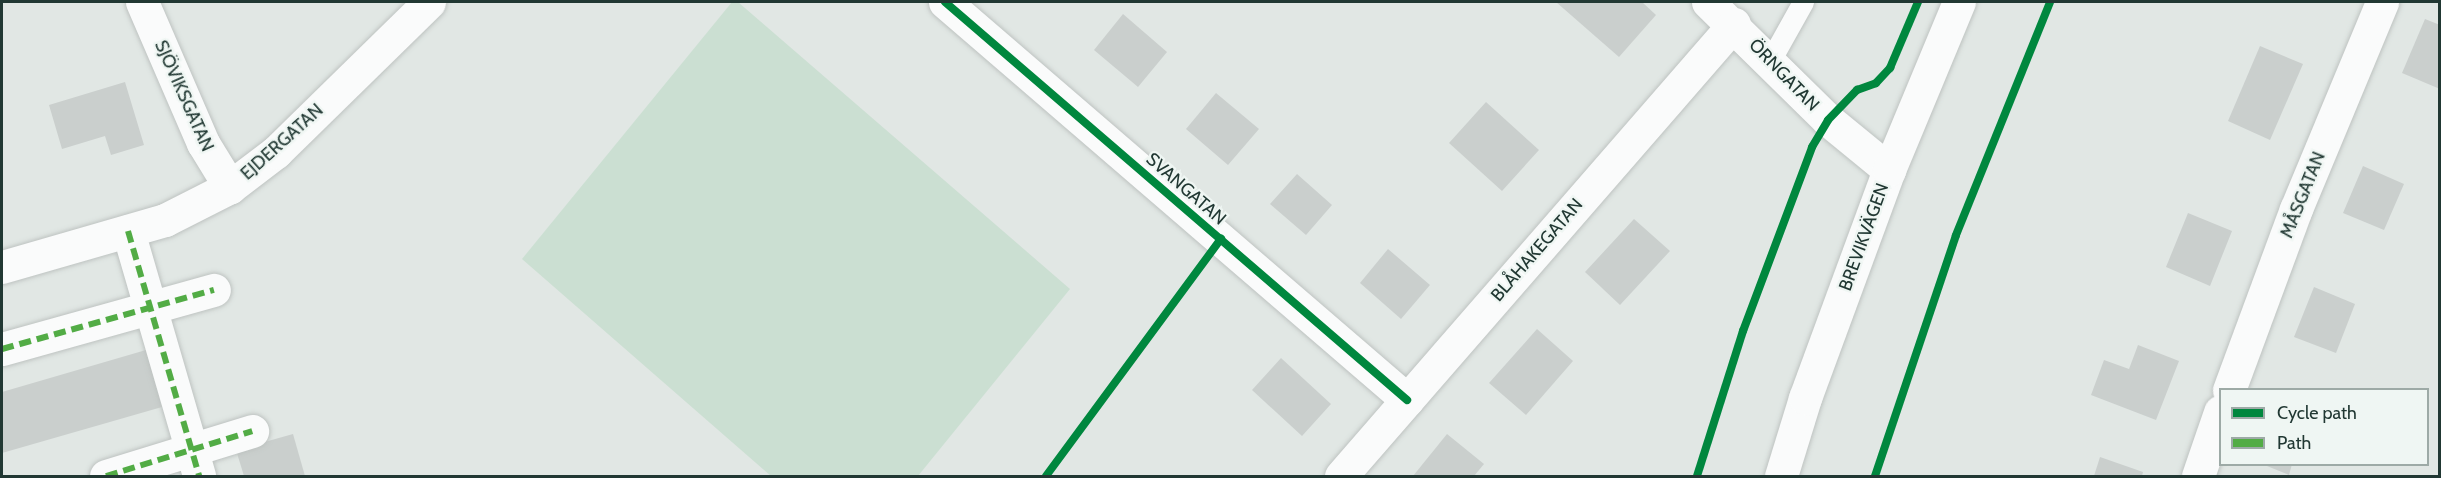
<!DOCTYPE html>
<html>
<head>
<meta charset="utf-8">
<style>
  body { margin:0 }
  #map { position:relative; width:2441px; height:478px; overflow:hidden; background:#e1e7e4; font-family:Cabin,sans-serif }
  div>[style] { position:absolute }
  .green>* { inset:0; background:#cbdfd2 }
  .building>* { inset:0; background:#cacfcd }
  .roads { filter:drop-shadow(0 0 2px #bec3c1) drop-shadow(0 0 2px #bec3c1) }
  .lane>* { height:21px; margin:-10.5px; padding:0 10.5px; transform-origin:10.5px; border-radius:10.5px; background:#fafbfb }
  .street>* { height:33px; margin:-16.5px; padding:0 16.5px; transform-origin:16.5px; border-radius:16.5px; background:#fafbfb }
  .secondary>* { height:33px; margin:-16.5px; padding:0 16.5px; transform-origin:16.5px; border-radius:16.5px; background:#fafbfb }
  .quiet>* { height:6px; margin-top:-3px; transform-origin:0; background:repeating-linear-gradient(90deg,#52ac45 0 12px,transparent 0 18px) }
  .cycleway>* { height:8px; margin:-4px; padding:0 4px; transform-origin:4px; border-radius:4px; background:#00873e }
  span { translate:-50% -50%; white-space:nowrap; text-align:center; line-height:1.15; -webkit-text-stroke:4.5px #eff6f3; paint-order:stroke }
  .street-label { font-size:18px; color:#213833 }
  .frame { position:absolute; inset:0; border:3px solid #213833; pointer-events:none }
  .legend { position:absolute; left:2219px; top:388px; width:210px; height:78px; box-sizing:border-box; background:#eff6f3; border:2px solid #9daaa6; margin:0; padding:8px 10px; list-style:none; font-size:18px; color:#213833 }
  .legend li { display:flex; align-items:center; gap:12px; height:30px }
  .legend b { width:30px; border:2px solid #9daaa6 }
</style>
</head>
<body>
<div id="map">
  <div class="green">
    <i style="clip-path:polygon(732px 2px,738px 2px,1070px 289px,918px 476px,771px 476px,522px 259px)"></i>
  </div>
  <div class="building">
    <i style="clip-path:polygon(1556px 2px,1642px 2px,1656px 15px,1619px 57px)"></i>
    <i style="clip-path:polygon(1123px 14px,1167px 52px,1138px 87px,1094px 50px)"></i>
    <i style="clip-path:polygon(2425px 19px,2440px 25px,2440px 89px,2402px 73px)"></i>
    <i style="clip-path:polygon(2260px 46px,2303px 64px,2270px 140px,2228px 121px)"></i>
    <i style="clip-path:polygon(125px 82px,144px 145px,111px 155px,105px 136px,62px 149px,49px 105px)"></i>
    <i style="clip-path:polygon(1216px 93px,1259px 129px,1228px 165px,1186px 129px)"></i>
    <i style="clip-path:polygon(1486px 102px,1539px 150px,1502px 191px,1449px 143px)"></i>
    <i style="clip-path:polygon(2363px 166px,2404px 184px,2384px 230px,2343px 213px)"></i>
    <i style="clip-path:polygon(1297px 174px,1332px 205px,1306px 235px,1270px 204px)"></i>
    <i style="clip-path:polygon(2188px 213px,2232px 231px,2210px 286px,2166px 267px)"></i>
    <i style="clip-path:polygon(1634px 219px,1670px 251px,1620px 305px,1585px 272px)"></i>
    <i style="clip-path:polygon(1388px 249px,1430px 285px,1401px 319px,1360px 283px)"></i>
    <i style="clip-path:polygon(2314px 287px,2355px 304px,2336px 353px,2294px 337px)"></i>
    <i style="clip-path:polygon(1537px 329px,1573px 361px,1526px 415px,1489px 383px)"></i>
    <i style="clip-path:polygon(2138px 345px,2179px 361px,2156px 420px,2091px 395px,2104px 360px,2129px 369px)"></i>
    <i style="clip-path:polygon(146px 350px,162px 407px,2px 453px,2px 392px)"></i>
    <i style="clip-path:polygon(1281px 358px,1331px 404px,1302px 436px,1252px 390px)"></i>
    <i style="clip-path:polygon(293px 434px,305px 476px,244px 476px,236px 450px)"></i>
    <i style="clip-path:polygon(1447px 434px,1484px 464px,1474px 476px,1413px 476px)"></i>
    <i style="clip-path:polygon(2100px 457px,2143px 472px,2142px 476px,2094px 476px)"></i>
    <i style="clip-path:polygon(2262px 464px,2292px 464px,2289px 475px)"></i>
  </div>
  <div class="roads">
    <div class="lane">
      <i style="left:1770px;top:61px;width:68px;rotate:-60.8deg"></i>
    </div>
    <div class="street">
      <i style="left:142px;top:2px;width:154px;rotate:66.6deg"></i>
      <i style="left:203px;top:143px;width:52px;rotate:58.5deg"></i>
      <i style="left:945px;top:2px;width:610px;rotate:40.74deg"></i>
      <i style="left:1708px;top:2px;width:168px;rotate:44.5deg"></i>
      <i style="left:1828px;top:120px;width:79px;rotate:39.3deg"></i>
      <i style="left:128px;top:231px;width:255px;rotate:73.8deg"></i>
      <i style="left:2px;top:267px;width:170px;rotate:-16.1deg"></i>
      <i style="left:165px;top:220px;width:73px;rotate:-26.9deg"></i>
      <i style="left:230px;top:187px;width:58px;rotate:-37.3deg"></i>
      <i style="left:276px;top:152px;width:214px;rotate:-44.4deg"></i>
      <i style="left:2px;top:349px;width:220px;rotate:-15.6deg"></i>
      <i style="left:2229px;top:390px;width:193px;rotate:-69.7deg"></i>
      <i style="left:2296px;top:209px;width:224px;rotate:-67.4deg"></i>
      <i style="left:106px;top:476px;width:153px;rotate:-17.1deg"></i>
      <i style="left:1341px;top:476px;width:599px;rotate:-48.99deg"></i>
      <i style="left:2198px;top:476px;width:68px;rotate:-71deg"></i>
    </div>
    <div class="secondary">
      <i style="left:1781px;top:476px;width:82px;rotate:-72.9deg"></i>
      <i style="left:1805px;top:398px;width:243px;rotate:-69.8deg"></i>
      <i style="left:1889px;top:170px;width:182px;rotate:-67.4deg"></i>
    </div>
  </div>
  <div class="quiet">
    <i style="left:128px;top:231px;width:255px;rotate:73.8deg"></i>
    <i style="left:2px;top:349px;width:220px;rotate:-15.6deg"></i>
    <i style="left:106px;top:476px;width:153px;rotate:-17.1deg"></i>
  </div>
  <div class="cycleway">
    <i style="left:945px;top:2px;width:610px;rotate:40.74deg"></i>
    <i style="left:1046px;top:476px;width:295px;rotate:-53.6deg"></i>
    <i style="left:1697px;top:476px;width:152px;rotate:-72.4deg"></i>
    <i style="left:1743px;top:331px;width:197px;rotate:-69.4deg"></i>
    <i style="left:1812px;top:147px;width:31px;rotate:-59deg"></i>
    <i style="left:1828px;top:120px;width:42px;rotate:-46deg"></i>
    <i style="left:1857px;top:90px;width:20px;rotate:-20deg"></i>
    <i style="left:1876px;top:83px;width:21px;rotate:-47deg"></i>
    <i style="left:1890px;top:68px;width:72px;rotate:-67deg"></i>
    <i style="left:1875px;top:476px;width:254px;rotate:-71.4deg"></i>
    <i style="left:1956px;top:235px;width:251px;rotate:-68deg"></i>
  </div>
  <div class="street-label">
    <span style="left:1784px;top:75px;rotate:46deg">ÖRNGATAN</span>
    <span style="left:184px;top:96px;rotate:66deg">SJÖVIKSGATAN</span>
    <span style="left:282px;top:142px;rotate:-42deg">EJDERGATAN</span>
    <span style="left:1186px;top:189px;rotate:41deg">SVANGATAN</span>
    <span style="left:2303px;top:195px;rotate:-68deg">MÅSGATAN</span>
    <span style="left:1864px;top:237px;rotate:-70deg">BREVIKVÄGEN</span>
    <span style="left:1537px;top:250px;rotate:-49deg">BLÅHAKEGATAN</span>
  </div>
  <div class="frame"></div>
  <ul class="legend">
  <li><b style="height:8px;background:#00873e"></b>Cycle path</li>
  <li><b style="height:8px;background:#52ac45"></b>Path</li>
  </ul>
</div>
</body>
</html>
